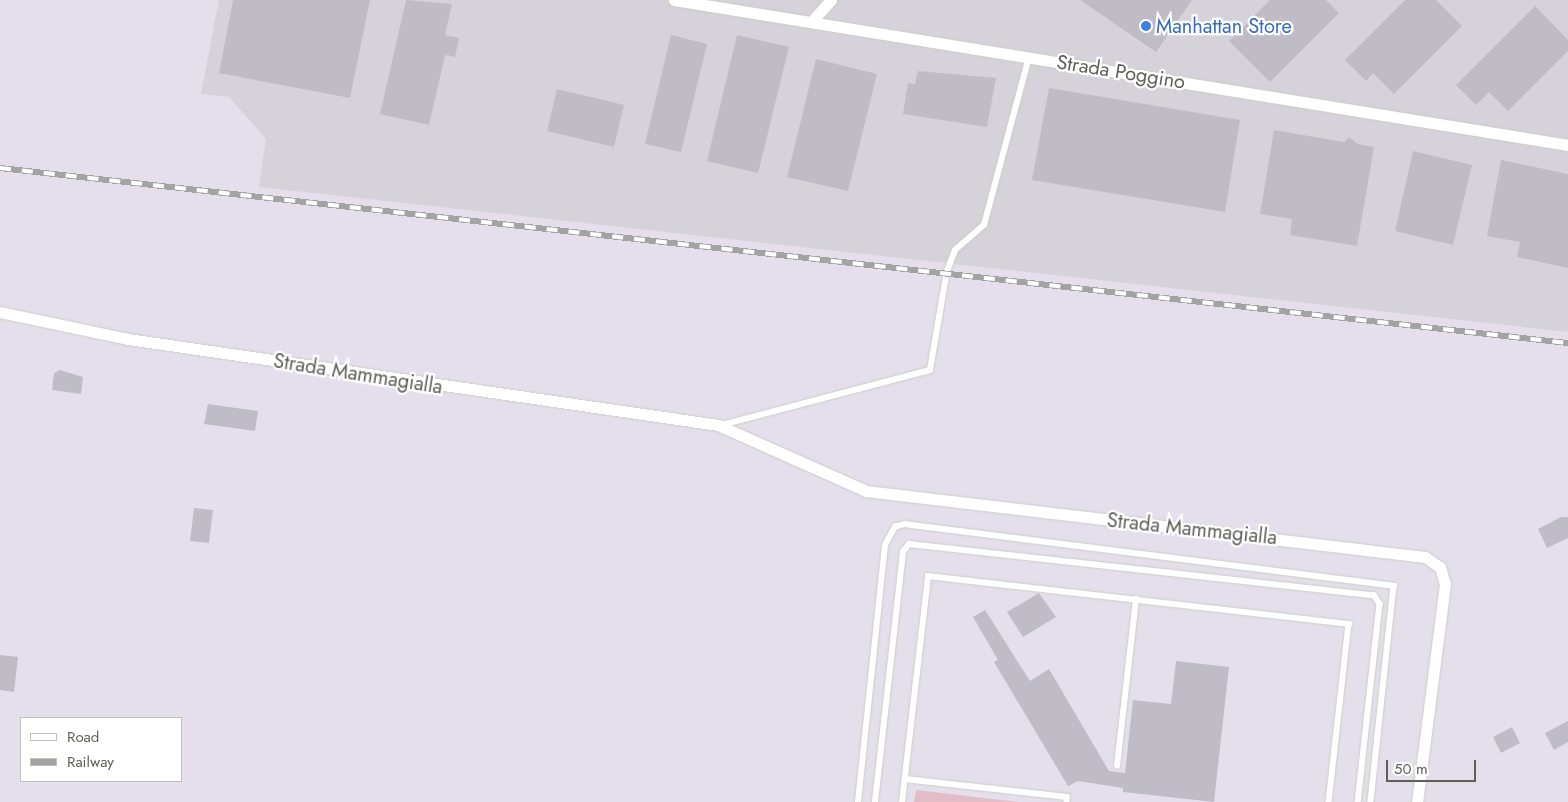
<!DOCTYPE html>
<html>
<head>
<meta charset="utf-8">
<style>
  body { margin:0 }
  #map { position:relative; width:1568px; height:802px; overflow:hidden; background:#e5dfeb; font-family:Jost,sans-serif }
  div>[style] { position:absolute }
  .industrial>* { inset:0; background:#d5d2d9 }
  .green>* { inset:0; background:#e2bcc6 }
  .building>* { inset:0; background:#c0bcc5 }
  .roads { filter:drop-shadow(0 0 1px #cccfc8) drop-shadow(0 0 1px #cccfc8) }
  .service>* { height:5.5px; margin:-2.75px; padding:0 2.75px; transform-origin:2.75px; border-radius:2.75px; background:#fff }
  .minor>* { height:11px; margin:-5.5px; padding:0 5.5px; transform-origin:5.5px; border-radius:5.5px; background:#fff }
  .rail>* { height:5.5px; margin-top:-2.75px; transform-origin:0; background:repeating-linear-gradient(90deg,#fff 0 11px,#a3a4a2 0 22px); box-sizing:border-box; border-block:1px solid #a3a4a2 }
  .dots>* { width:14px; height:14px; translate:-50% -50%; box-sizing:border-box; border:2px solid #fff; border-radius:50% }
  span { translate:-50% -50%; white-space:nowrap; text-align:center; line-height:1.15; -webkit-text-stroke:4.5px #fff; paint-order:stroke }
  .shop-label { font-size:20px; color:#366cbe }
  .left { translate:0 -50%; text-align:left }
  .street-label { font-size:20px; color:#5e6058 }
  .legend { position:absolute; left:20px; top:717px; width:162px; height:65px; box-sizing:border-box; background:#fff; border:1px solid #bfbfbc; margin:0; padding:6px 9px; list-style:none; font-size:15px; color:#5e6058 }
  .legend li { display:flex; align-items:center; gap:10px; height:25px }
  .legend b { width:25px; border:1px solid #bfbfbc }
  .scale { position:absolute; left:1386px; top:760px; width:90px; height:22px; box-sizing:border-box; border:2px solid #5e6058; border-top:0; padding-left:6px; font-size:15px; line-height:18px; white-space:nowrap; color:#5e6058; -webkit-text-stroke:4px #fff; paint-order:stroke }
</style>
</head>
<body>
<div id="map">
  <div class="industrial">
    <i style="clip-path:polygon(219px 0,1568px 0,1568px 332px,259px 187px,266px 139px,229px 97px,201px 94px)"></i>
  </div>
  <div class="green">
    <i style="clip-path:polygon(916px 790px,1018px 802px,914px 802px)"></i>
  </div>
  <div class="building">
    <i style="clip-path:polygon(233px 0,370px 0,350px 98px,219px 73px)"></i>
    <i style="clip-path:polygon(406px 0,452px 4px,445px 35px,459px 38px,455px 57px,445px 55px,429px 125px,380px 114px)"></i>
    <i style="clip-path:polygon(1080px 0,1192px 0,1156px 52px)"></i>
    <i style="clip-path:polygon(1270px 0,1326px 0,1339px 13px,1270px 82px,1229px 41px)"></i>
    <i style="clip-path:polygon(1405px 0,1436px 0,1462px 26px,1394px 94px,1373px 73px,1366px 81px,1345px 60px)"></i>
    <i style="clip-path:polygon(1535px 6px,1568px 40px,1568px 51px,1508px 111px,1489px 92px,1476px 105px,1456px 85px)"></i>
    <i style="clip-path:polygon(671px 35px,707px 44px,681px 152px,645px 144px)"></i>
    <i style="clip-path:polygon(737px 35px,789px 47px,758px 173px,707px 161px)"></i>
    <i style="clip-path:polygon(816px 59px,877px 74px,848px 191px,787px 177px)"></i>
    <i style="clip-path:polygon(918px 71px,996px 78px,987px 127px,903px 114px,908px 83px,915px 84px)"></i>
    <i style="clip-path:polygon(1049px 88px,1240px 120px,1225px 212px,1032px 180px)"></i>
    <i style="clip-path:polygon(557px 89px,624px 105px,614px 147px,547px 131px)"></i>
    <i style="clip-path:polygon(1274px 130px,1344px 142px,1349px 137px,1358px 144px,1374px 147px,1357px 246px,1290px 235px,1292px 219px,1260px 214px)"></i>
    <i style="clip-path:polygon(1413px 151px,1472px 165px,1453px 245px,1395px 231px)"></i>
    <i style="clip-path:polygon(1501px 160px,1568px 174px,1568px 268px,1517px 257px,1520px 242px,1487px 236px)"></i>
    <i style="clip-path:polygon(60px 370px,83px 377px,81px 394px,52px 390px,54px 373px)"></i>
    <i style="clip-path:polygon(208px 404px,258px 411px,255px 431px,204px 424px)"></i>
    <i style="clip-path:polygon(194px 508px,213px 510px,209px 543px,190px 541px)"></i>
    <i style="clip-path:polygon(1561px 517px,1568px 517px,1568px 538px,1547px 548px,1538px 529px)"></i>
    <i style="clip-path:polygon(1039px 593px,1056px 617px,1023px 637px,1007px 612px)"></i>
    <i style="clip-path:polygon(985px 610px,1030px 681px,1049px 669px,1109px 771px,1125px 773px,1133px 700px,1171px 704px,1176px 661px,1229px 667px,1214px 802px,1123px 792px,1123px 788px,1078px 781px,1068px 786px,994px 662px,998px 660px,973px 617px)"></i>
    <i style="clip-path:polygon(0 655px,18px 657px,14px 692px,0 690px)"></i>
    <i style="clip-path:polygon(1568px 721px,1568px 742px,1554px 750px,1545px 733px)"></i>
    <i style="clip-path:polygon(1512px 727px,1520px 743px,1501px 753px,1493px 737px)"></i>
  </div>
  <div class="roads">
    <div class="service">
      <i style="left:722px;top:425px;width:215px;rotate:-14.8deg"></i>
      <i style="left:930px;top:370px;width:100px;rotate:-80.3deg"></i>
      <i style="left:947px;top:271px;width:22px;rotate:-69deg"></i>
      <i style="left:955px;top:250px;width:38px;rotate:-41deg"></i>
      <i style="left:984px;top:225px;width:174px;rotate:-75deg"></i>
      <i style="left:1117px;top:766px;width:168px;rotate:-83.5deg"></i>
      <i style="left:905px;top:779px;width:163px;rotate:6.3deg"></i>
      <i style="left:1067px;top:797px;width:5px;rotate:90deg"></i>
      <i style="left:858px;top:802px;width:258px;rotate:-84deg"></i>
      <i style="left:885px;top:545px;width:21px;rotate:-61deg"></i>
      <i style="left:895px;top:527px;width:10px;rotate:-17deg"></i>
      <i style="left:905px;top:524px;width:493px;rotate:7.2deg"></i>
      <i style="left:1394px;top:586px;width:217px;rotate:96.1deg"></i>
      <i style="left:875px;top:802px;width:252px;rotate:-83.6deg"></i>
      <i style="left:903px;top:552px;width:10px;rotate:-53deg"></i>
      <i style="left:909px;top:544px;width:468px;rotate:6.3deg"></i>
      <i style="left:1374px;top:595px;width:11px;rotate:56deg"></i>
      <i style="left:1380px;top:604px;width:199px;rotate:96.3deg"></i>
      <i style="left:902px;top:802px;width:227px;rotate:-83.4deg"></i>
      <i style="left:928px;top:576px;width:424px;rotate:6.5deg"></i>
      <i style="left:1349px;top:624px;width:179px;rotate:96.4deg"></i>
    </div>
    <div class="minor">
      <i style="left:674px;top:0;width:906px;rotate:9.21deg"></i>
      <i style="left:811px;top:22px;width:30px;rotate:-48deg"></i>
      <i style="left:0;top:312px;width:131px;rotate:11.9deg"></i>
      <i style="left:128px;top:339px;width:596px;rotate:8.29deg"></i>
      <i style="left:718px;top:425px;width:162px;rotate:24deg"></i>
      <i style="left:866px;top:491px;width:563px;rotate:6.73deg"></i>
      <i style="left:1425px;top:557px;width:18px;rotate:34deg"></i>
      <i style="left:1440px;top:567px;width:18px;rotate:74deg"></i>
      <i style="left:1445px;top:584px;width:220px;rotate:97.3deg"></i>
    </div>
  </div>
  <div class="rail">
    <i style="left:0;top:168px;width:1578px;rotate:6.37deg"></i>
  </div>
  <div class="dots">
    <i style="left:1146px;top:26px;background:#3f7fe0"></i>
  </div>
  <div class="shop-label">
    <span class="left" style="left:1156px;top:26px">Manhattan Store</span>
  </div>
  <div class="street-label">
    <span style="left:1121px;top:72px;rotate:9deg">Strada Poggino</span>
    <span style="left:358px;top:374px;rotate:9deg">Strada Mammagialla</span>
    <span style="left:1192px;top:529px;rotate:6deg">Strada Mammagialla</span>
  </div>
  <ul class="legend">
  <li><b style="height:6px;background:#fff"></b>Road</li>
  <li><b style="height:6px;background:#a3a4a2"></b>Railway</li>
  </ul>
  <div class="scale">50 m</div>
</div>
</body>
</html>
